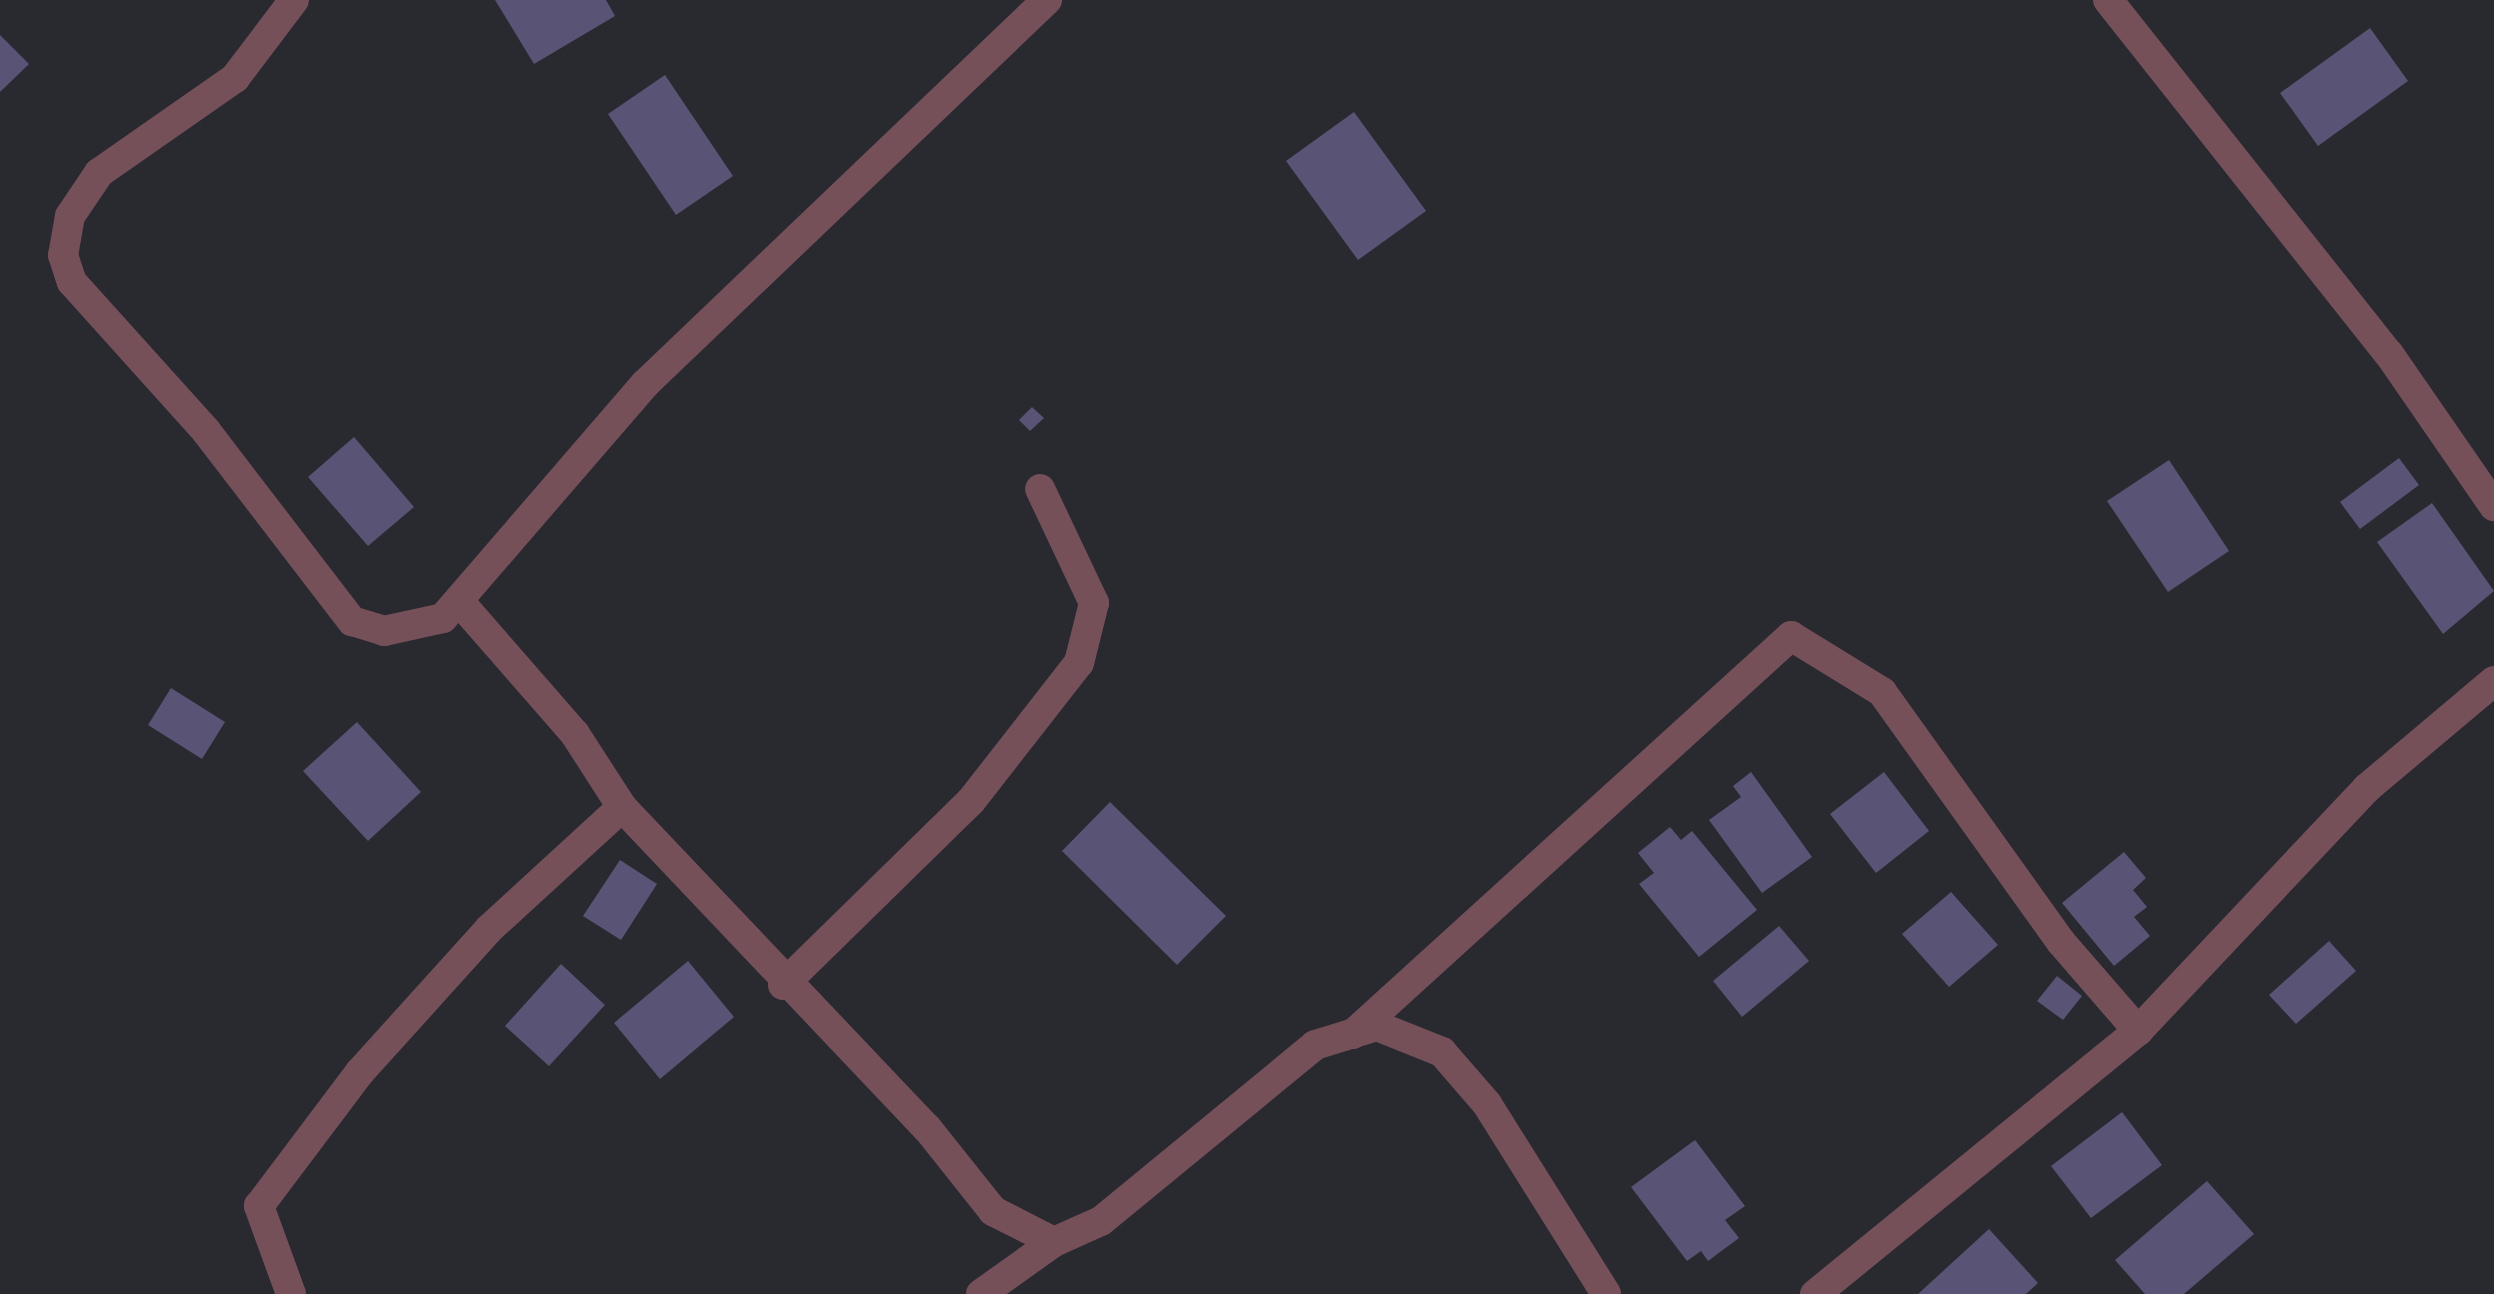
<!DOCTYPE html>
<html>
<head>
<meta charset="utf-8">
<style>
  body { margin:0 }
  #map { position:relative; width:2494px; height:1294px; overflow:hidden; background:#292930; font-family:"IBM Plex Sans",sans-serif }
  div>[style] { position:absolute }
  .building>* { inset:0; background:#595475 }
  .minor>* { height:30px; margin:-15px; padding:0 15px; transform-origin:15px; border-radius:15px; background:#755059 }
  span { translate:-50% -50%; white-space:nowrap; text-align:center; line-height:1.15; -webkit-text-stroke:8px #1f2026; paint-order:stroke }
</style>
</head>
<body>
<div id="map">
  <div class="building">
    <i style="clip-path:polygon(495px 0,606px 0,615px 16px,534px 64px)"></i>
    <i style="clip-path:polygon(2370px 28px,2408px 81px,2318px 146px,2280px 93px)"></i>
    <i style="clip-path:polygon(0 35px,29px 64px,0 92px)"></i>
    <i style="clip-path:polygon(665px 75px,733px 176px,676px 215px,608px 114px)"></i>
    <i style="clip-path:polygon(1354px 112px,1426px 211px,1358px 260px,1286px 161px)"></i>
    <i style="clip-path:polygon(1032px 407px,1044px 418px,1030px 431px,1019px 420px)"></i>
    <i style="clip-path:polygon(354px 437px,414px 507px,368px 546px,308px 477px)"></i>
    <i style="clip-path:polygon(2399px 458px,2419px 485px,2360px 529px,2340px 502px)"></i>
    <i style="clip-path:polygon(2169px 460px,2229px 551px,2168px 592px,2107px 501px)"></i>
    <i style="clip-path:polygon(2432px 503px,2494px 591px,2443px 634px,2377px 542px)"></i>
    <i style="clip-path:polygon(171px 688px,225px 722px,202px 759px,148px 725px)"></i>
    <i style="clip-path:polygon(357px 722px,421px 792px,368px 841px,303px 771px)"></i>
    <i style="clip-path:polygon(1751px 772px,1812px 857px,1762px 893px,1709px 820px,1741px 797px,1733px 786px)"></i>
    <i style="clip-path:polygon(1884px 772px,1929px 831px,1876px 873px,1830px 814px)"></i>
    <i style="clip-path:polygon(1110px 802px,1226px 916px,1177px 965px,1062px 851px)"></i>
    <i style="clip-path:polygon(1670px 827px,1681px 840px,1692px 831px,1757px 910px,1699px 957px,1639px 884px,1654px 873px,1638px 853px)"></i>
    <i style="clip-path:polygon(2124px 852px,2146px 878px,2133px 890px,2147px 907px,2134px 917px,2150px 936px,2114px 966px,2062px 903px)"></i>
    <i style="clip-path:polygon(620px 860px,657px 884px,621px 940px,583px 916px)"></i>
    <i style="clip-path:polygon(1951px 892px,1998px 945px,1949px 987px,1902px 934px)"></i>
    <i style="clip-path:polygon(1779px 926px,1809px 961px,1742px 1017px,1713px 981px)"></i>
    <i style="clip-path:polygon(2329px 941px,2356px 971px,2296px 1024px,2269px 995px)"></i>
    <i style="clip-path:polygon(688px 961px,734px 1017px,660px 1079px,614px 1023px)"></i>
    <i style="clip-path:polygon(561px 964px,605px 1005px,549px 1066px,505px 1026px)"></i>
    <i style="clip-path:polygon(2057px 976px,2082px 996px,2063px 1020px,2037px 1001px)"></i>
    <i style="clip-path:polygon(2122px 1112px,2162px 1165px,2091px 1218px,2051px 1166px)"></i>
    <i style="clip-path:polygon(1695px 1140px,1745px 1206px,1725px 1220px,1739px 1238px,1708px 1261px,1701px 1251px,1687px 1261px,1631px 1187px)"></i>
    <i style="clip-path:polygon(2207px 1181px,2254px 1234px,2184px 1294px,2145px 1294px,2115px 1260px)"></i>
    <i style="clip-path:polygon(1989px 1229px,2038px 1283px,2026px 1294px,1918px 1294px)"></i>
  </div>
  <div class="minor">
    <i style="left:294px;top:0;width:98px;rotate:127.1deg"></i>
    <i style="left:235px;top:78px;width:166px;rotate:145.1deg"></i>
    <i style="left:99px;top:173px;width:52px;rotate:124deg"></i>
    <i style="left:70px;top:216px;width:40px;rotate:100deg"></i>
    <i style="left:63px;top:255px;width:28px;rotate:72deg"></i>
    <i style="left:72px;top:282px;width:200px;rotate:48deg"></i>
    <i style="left:206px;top:431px;width:240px;rotate:52.5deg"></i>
    <i style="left:352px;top:621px;width:34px;rotate:17deg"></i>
    <i style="left:384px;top:631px;width:60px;rotate:-12.4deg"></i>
    <i style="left:443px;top:618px;width:309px;rotate:-49.2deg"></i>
    <i style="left:645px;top:384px;width:556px;rotate:-43.69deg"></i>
    <i style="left:2108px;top:0;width:452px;rotate:51.6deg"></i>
    <i style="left:2389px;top:354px;width:185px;rotate:55.4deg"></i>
    <i style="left:622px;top:807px;width:443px;rotate:46.5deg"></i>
    <i style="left:927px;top:1128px;width:106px;rotate:51.5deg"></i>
    <i style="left:993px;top:1211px;width:68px;rotate:26.9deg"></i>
    <i style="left:1054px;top:1242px;width:51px;rotate:-24.1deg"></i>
    <i style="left:1101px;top:1221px;width:277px;rotate:-39.4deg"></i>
    <i style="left:1315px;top:1045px;width:65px;rotate:-17deg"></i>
    <i style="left:1377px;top:1026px;width:70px;rotate:21.8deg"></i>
    <i style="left:1442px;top:1052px;width:69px;rotate:49.1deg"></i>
    <i style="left:1487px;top:1104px;width:224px;rotate:57.9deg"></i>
    <i style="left:783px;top:985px;width:263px;rotate:-44.4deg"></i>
    <i style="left:971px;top:801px;width:175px;rotate:-52deg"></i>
    <i style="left:1079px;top:663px;width:62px;rotate:-76deg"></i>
    <i style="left:1094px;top:603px;width:126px;rotate:-115.3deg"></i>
    <i style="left:2138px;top:1031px;width:334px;rotate:-46.7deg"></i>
    <i style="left:2367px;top:788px;width:166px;rotate:-40.1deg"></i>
    <i style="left:1353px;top:1034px;width:592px;rotate:-42.26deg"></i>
    <i style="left:1791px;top:636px;width:107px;rotate:31.6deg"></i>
    <i style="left:1882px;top:692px;width:307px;rotate:54.4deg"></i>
    <i style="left:2061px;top:942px;width:118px;rotate:49.1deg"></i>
    <i style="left:2138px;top:1031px;width:417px;rotate:140.8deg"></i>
    <i style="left:291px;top:1294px;width:94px;rotate:-110deg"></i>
    <i style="left:259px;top:1206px;width:168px;rotate:-53deg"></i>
    <i style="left:360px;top:1072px;width:193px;rotate:-47.9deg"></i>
    <i style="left:489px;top:929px;width:180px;rotate:-42.5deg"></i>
    <i style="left:622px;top:807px;width:87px;rotate:-122.8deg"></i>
    <i style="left:575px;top:734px;width:176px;rotate:-131.1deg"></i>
    <i style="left:981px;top:1294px;width:90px;rotate:-35.5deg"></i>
  </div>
</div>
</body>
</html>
